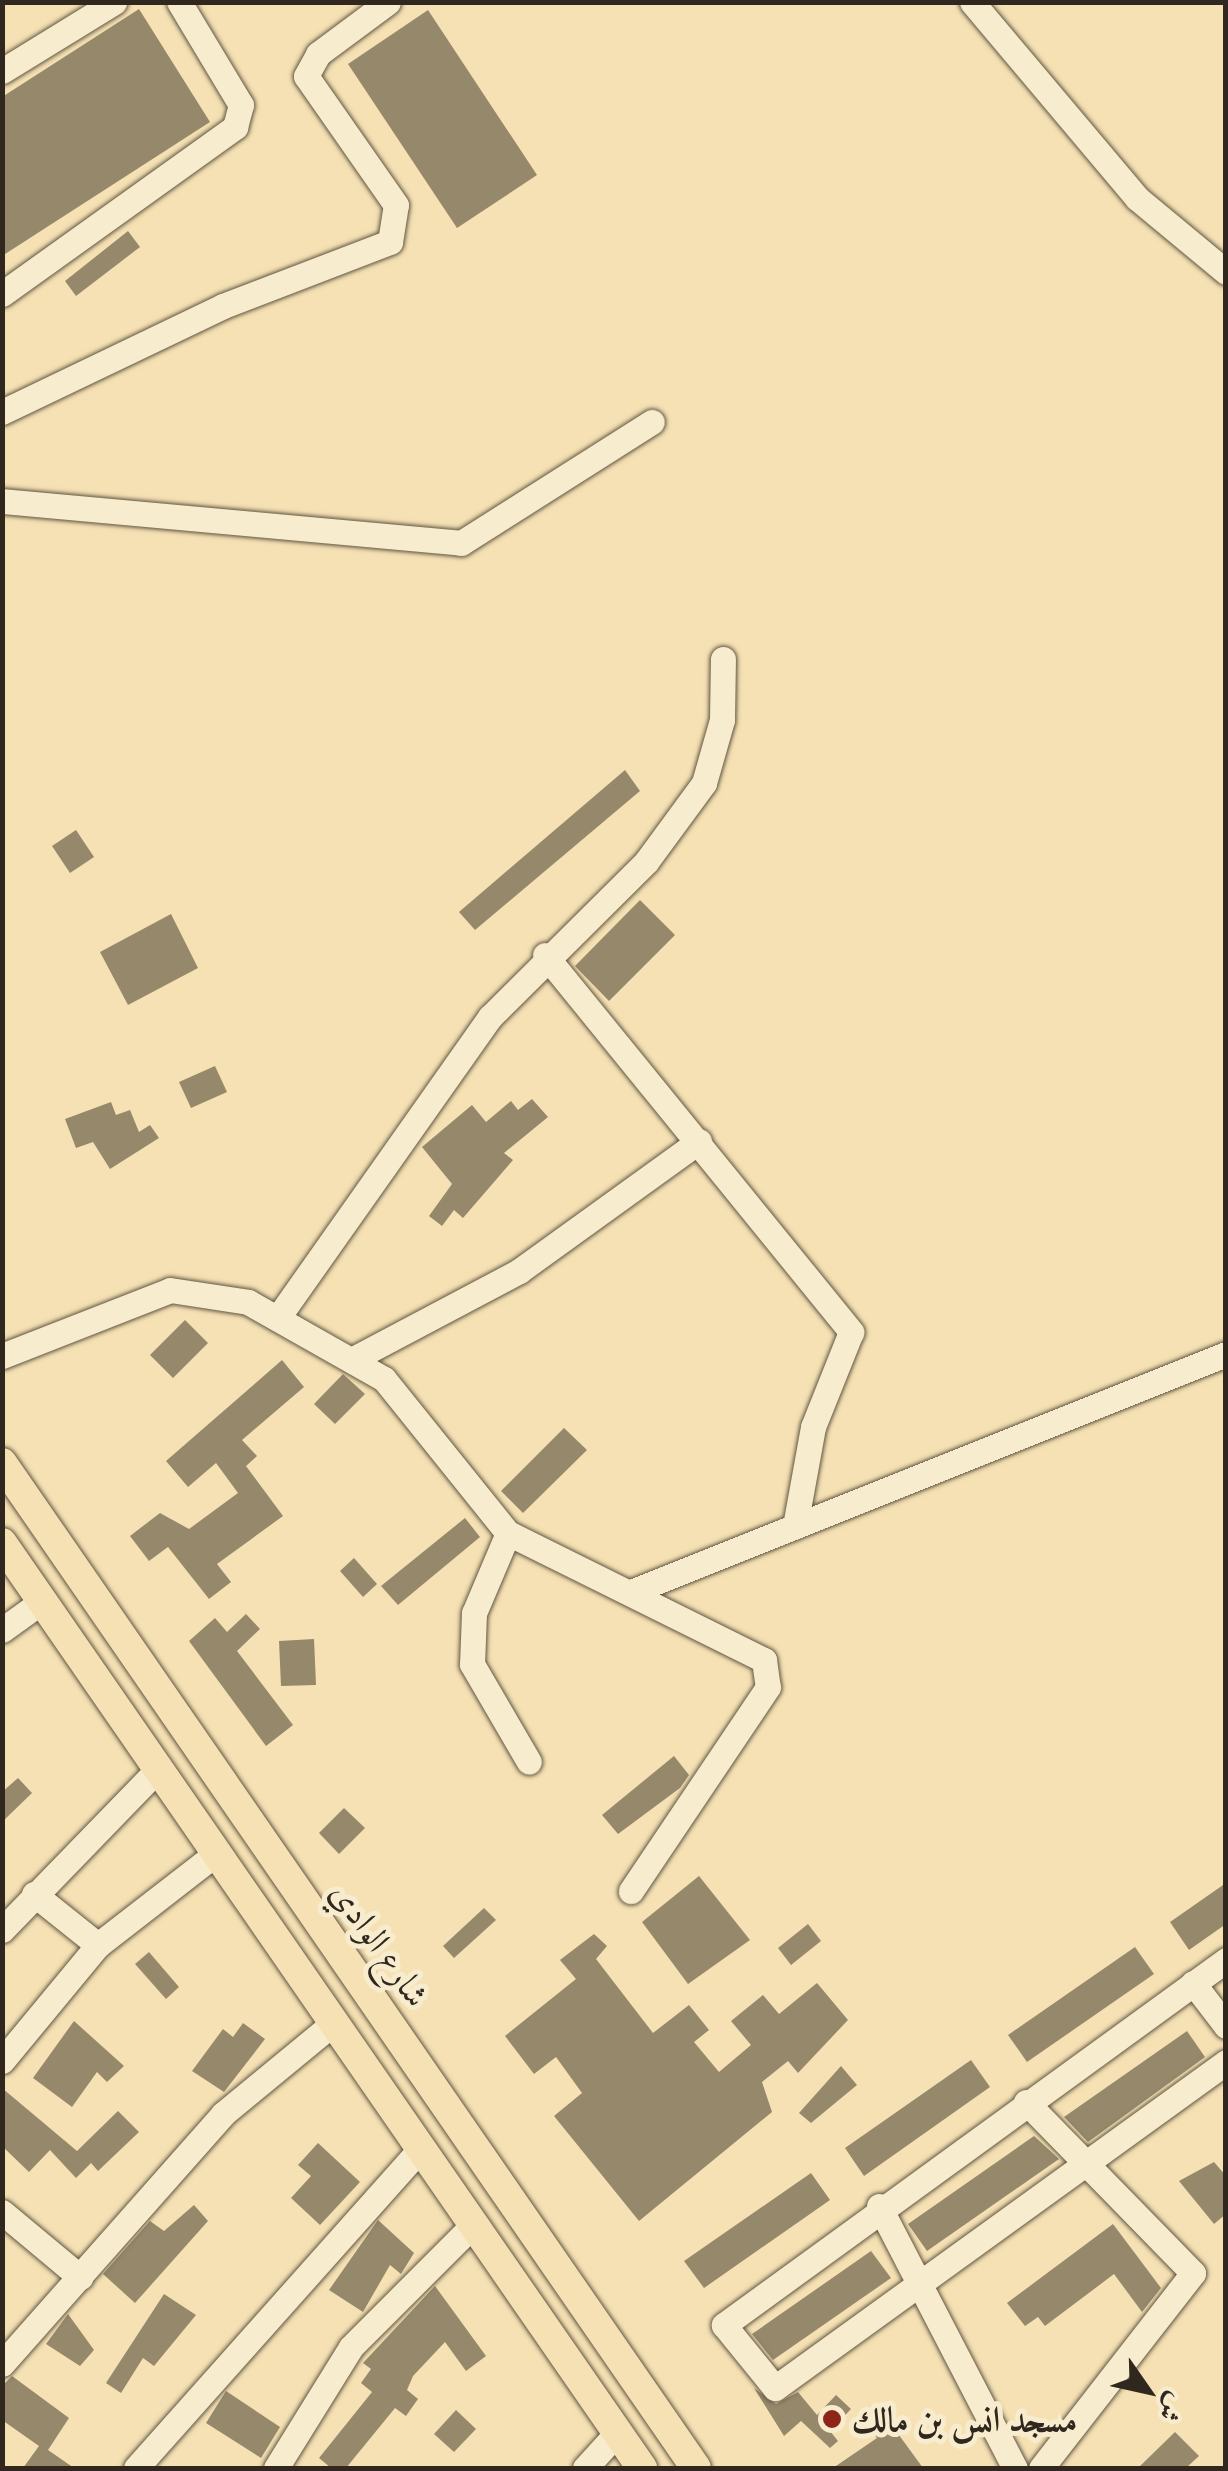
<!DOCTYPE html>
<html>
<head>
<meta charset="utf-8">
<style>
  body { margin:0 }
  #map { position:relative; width:1228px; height:2471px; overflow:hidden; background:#f5e1b3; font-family:"EB Garamond",Amiri,serif }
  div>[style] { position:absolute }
  .building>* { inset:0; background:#96886b }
  .roads { filter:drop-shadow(0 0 2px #615643) drop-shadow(0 0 2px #615643) }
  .minor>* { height:25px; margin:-12.5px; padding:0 12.5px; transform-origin:12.5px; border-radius:12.5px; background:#f8ecce }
  .major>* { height:30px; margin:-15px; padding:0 15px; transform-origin:15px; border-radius:15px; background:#f5e1b3 }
  .dots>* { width:28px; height:28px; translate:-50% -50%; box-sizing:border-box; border:5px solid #f8ecce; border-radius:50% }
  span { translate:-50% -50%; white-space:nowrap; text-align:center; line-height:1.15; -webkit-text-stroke:10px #f8ecce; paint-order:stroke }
  .street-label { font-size:35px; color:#30271e }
  .poi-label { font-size:35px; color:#30271e; font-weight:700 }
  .left { translate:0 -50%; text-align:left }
  .frame { position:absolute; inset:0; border:5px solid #30271e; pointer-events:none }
  .north { position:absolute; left:1098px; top:2341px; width:100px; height:100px; -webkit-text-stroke:8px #f8ecce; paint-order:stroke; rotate:124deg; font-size:28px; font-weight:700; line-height:40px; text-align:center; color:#30271e }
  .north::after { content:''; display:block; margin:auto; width:35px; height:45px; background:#30271e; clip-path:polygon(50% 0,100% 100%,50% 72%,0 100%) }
</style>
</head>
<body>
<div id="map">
  <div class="building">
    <i style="clip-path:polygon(139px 9px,210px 122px,2px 256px,2px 97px)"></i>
    <i style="clip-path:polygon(428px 10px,537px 175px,457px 228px,348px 64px)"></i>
    <i style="clip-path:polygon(128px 231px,140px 247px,76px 296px,65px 281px)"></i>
    <i style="clip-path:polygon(625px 770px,640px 791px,475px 930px,459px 912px)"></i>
    <i style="clip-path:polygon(76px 830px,94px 857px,70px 873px,52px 846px)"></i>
    <i style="clip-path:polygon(640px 900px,675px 935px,609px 1001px,575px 966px)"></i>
    <i style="clip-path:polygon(171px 914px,198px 968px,128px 1005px,100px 952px)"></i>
    <i style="clip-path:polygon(215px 1066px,227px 1092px,191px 1108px,179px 1082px)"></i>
    <i style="clip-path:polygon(532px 1099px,548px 1117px,504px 1153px,513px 1160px,463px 1218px,454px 1210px,442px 1226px,429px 1216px,452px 1184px,422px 1147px,472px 1105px,486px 1122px,511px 1101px,518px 1110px)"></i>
    <i style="clip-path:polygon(111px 1102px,116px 1115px,130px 1110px,139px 1132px,150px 1125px,159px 1138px,110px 1169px,93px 1142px,76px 1148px,65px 1119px)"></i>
    <i style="clip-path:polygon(185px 1320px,208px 1343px,173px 1378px,150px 1355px)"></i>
    <i style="clip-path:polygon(282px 1360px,304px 1387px,242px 1440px,257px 1456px,246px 1466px,283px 1516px,217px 1564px,231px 1582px,209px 1599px,168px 1547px,149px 1561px,130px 1536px,160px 1513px,189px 1529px,238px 1493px,216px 1463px,188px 1487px,166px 1461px)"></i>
    <i style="clip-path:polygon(343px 1374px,365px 1394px,335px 1424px,314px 1404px)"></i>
    <i style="clip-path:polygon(564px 1428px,587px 1450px,523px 1513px,501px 1491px)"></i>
    <i style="clip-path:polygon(465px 1518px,480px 1537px,398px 1605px,381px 1586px)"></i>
    <i style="clip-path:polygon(354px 1558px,377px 1584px,363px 1597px,340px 1571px)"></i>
    <i style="clip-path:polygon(246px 1614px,260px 1629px,237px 1651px,293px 1725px,266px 1746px,189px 1641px,215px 1618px,227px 1632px)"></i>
    <i style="clip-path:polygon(314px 1639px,316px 1685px,281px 1686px,279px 1641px)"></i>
    <i style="clip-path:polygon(674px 1756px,689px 1775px,680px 1788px,618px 1834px,602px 1815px)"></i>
    <i style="clip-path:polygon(18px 1778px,32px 1793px,2px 1822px,2px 1792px)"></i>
    <i style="clip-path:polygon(344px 1808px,365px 1828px,339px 1854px,319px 1833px)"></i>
    <i style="clip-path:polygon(699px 1876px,750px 1940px,688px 1984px,642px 1922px)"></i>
    <i style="clip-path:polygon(1226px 1883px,1226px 1924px,1189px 1950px,1170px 1922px)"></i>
    <i style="clip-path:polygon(484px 1908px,496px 1920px,454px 1958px,443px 1946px)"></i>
    <i style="clip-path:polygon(808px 1924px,821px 1941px,791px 1965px,778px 1948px)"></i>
    <i style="clip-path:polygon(594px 1934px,607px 1946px,596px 1959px,653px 2033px,689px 2005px,709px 2030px,694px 2042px,719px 2072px,751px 2045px,731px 2021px,763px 1995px,779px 2014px,817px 1983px,848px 2020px,798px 2073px,788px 2061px,762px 2082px,772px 2112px,639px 2221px,554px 2116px,582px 2093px,556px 2057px,534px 2074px,505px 2036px,576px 1979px,560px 1960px)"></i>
    <i style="clip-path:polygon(1135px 1947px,1154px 1974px,1027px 2062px,1008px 2035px)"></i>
    <i style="clip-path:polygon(149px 1952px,179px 1987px,166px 1999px,135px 1964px)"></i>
    <i style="clip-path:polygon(74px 2021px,124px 2066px,107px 2082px,97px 2072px,72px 2107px,33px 2078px)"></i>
    <i style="clip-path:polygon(243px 2023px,265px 2039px,224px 2092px,192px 2071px,223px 2029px,233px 2037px)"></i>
    <i style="clip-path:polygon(1187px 2031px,1205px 2057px,1088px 2142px,1064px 2117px)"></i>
    <i style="clip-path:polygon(971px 2060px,990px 2087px,864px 2176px,845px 2148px)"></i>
    <i style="clip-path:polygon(841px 2066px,857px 2085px,811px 2123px,799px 2113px)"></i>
    <i style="clip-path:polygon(2px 2088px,77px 2151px,118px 2111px,139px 2132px,98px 2171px,91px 2163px,76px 2178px,50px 2150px,29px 2172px,2px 2146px)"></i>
    <i style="clip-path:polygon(1034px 2136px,1059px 2159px,927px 2251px,908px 2224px)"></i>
    <i style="clip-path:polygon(318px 2143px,360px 2182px,320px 2225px,291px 2198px,311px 2176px,298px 2165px)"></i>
    <i style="clip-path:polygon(1214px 2162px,1226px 2176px,1226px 2214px,1214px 2224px,1179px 2181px)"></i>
    <i style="clip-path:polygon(811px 2173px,830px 2200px,704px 2288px,684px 2261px)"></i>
    <i style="clip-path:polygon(194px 2205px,208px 2221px,135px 2303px,103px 2274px,150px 2221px,164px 2231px)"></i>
    <i style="clip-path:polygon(378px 2220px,414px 2253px,401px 2274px,390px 2265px,363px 2312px,329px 2290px)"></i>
    <i style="clip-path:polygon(1113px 2224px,1161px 2288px,1142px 2312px,1114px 2274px,1045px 2326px,1038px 2317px,1025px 2326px,1007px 2303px)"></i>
    <i style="clip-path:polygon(871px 2251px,891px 2278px,773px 2360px,752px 2334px)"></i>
    <i style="clip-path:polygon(435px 2286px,486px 2356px,466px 2371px,445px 2342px,413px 2376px,407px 2390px,418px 2399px,406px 2416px,395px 2408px,346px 2468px,331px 2468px,319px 2458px,372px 2392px,361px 2383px,371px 2369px,363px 2363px)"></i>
    <i style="clip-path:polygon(164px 2294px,196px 2315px,154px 2366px,143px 2358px,121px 2393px,106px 2383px)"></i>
    <i style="clip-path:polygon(68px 2314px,94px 2350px,80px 2366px,46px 2344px)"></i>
    <i style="clip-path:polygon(12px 2376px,69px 2418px,48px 2450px,74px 2468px,23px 2468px,39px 2446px,2px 2420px,2px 2386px)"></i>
    <i style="clip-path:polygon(754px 2388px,776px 2404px,798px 2392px,817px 2415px,836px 2395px,851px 2409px,830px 2431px,838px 2441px,830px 2448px,801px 2421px,784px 2436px)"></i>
    <i style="clip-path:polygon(226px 2391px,280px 2427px,261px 2458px,206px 2423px)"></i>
    <i style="clip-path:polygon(880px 2409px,923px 2468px,833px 2468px,877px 2438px,864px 2420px)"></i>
    <i style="clip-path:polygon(456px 2410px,476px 2429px,454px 2452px,434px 2434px)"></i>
    <i style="clip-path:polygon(1175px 2432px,1199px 2456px,1186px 2468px,1138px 2468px)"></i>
  </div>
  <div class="roads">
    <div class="minor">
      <i style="left:972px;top:2px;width:256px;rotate:49.9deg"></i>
      <i style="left:1137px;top:198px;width:116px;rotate:39.7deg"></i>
      <i style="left:2px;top:71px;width:132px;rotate:-31.6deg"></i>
      <i style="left:2px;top:294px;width:287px;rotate:-35.6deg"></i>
      <i style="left:235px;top:127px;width:23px;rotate:-75deg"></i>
      <i style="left:241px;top:105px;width:120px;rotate:-121deg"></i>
      <i style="left:2px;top:412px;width:245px;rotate:-25.6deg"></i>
      <i style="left:223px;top:306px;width:179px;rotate:-21deg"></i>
      <i style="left:390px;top:242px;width:37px;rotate:-81deg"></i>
      <i style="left:396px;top:205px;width:157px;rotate:-124.9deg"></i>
      <i style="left:306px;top:76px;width:25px;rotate:-61deg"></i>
      <i style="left:318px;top:54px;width:87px;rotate:-36.6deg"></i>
      <i style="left:2px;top:501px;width:461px;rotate:5.2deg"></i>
      <i style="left:461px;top:543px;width:226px;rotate:-32.4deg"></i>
      <i style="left:545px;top:955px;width:486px;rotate:50.9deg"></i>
      <i style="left:851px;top:1332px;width:102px;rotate:111.8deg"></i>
      <i style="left:813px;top:1427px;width:101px;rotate:100.3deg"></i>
      <i style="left:279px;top:1316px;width:366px;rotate:-54.8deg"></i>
      <i style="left:490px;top:1017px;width:220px;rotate:-44.8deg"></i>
      <i style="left:646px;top:862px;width:98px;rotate:-53.7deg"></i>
      <i style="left:704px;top:783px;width:66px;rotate:-74.1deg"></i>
      <i style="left:722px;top:720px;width:61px;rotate:-89.1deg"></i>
      <i style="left:2px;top:1356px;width:180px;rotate:-21.4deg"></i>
      <i style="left:170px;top:1290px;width:79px;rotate:8.7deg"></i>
      <i style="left:248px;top:1302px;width:156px;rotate:29.5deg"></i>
      <i style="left:384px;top:1379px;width:198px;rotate:51.2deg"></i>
      <i style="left:508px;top:1533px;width:286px;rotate:26.4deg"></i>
      <i style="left:764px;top:1660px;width:27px;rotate:82deg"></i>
      <i style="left:768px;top:1687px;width:246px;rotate:123.9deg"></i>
      <i style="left:355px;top:1358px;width:186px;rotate:-27.9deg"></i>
      <i style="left:519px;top:1271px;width:222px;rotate:-35.8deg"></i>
      <i style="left:508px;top:1533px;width:87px;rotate:113deg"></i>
      <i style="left:474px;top:1613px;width:51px;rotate:92.2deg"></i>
      <i style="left:472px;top:1664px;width:113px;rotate:59.8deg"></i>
      <i style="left:631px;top:1592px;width:641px;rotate:-21.8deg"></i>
      <i style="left:2px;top:1630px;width:48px;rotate:-35.7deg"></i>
      <i style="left:34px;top:1894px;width:82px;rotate:38.6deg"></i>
      <i style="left:2px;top:1930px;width:223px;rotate:-45.9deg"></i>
      <i style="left:1226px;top:1960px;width:621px;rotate:143.98deg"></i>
      <i style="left:724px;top:2325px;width:81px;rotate:51deg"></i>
      <i style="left:775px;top:2388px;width:556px;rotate:-35.86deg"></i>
      <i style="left:1193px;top:1983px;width:54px;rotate:52.5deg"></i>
      <i style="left:2px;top:2061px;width:151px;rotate:-50.4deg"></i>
      <i style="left:98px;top:1945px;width:147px;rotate:-37.8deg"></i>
      <i style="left:1026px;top:2102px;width:239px;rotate:45.7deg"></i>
      <i style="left:1193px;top:2273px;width:247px;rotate:127.9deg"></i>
      <i style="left:879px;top:2206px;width:295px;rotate:62.6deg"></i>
      <i style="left:2px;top:2212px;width:102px;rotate:39.8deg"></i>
      <i style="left:2px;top:2364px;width:334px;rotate:-48.5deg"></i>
      <i style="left:223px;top:2114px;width:141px;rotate:-39.5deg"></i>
      <i style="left:136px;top:2468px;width:427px;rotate:-48.3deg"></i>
      <i style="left:276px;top:2468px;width:142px;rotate:-58.2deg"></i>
      <i style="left:351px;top:2347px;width:173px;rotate:-45deg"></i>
      <i style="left:585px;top:2468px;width:47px;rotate:-47.6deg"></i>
    </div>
    <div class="major">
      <i style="left:2px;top:1463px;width:1221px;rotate:55.37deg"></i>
      <i style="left:2px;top:1543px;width:1125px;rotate:55.32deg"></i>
    </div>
  </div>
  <div class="dots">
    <i style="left:832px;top:2419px;background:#8f2418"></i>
  </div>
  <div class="street-label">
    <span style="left:380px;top:1944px;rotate:55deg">شارع الوادي</span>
  </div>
  <div class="poi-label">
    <span class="left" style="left:852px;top:2419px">مسجد انس بن مالك</span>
  </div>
  <div class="frame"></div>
  <div class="north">ش</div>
</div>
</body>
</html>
